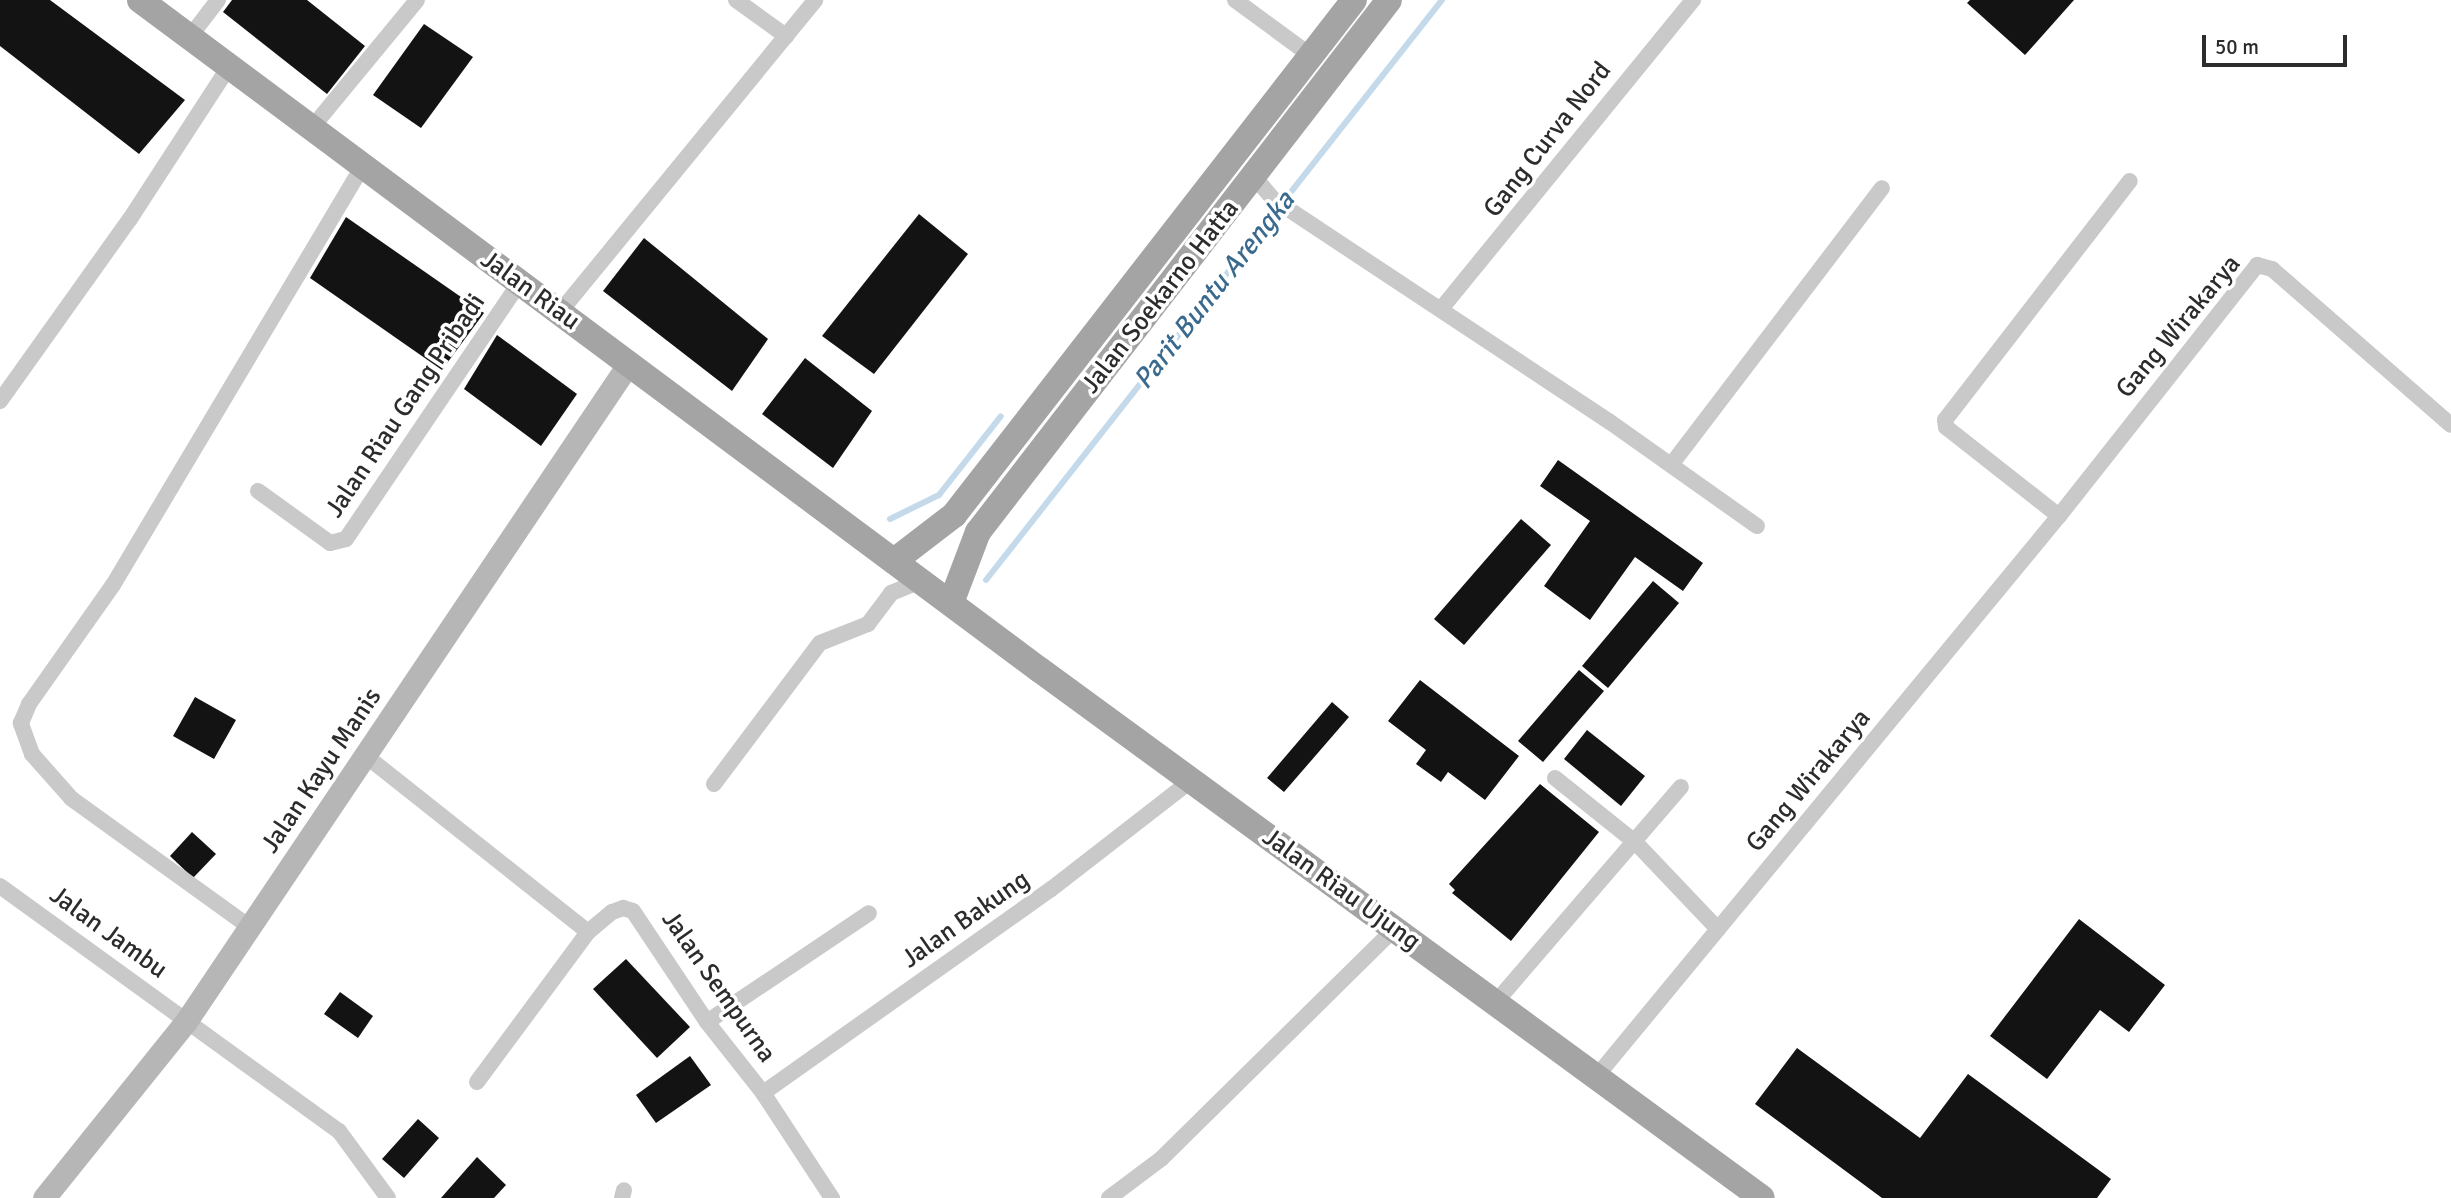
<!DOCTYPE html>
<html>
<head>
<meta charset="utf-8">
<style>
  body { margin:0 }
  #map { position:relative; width:2451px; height:1198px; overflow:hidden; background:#fff; font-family:Signika,sans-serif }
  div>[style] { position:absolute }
  .stream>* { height:6px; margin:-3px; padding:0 3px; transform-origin:3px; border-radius:3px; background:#c4daeb }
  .building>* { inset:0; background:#131313 }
  .street>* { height:16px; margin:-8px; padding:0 8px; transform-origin:8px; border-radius:8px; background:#c9c9c9 }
  .secondary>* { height:23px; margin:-11.5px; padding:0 11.5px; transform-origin:11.5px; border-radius:11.5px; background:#b6b6b6 }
  .primary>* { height:26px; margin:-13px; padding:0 13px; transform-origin:13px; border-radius:13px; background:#a4a4a4 }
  span { translate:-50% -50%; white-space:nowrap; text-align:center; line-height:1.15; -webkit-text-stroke:7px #fff; paint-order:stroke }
  .street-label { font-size:26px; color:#2c2c2c }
  .water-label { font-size:28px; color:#3a6a8e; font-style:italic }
  .scale { position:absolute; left:2202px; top:35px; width:145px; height:32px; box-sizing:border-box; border:4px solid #2c2c2c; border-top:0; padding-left:9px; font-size:21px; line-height:24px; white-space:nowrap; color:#2c2c2c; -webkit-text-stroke:5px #fff; paint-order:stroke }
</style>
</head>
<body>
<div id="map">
  <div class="stream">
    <i style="left:890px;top:519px;width:55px;rotate:-26.1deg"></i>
    <i style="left:939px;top:495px;width:100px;rotate:-51.9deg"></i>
    <i style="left:986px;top:580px;width:738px;rotate:-51.83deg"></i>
  </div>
  <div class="building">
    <i style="clip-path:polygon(0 0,50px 0,185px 100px,139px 154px,0 46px)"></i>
    <i style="clip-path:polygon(232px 0,307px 0,365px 46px,327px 94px,223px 12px)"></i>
    <i style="clip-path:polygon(1970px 0,2074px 0,2025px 55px,1967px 3px)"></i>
    <i style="clip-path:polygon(424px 24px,473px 57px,421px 128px,373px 95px)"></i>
    <i style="clip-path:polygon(919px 214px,968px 254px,874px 374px,822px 336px)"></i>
    <i style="clip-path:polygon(346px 217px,484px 313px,442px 370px,310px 278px)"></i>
    <i style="clip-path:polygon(644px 238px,768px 339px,732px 391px,603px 291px)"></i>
    <i style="clip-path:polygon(497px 335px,577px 394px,541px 446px,464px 389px)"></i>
    <i style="clip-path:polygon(805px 358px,872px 411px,833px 468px,762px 414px)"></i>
    <i style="clip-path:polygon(1558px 460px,1703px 563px,1683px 591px,1635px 557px,1590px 620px,1544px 586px,1590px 521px,1540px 486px)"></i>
    <i style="clip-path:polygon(1521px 519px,1551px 545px,1464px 645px,1434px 619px)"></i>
    <i style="clip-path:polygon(1653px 581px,1679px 603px,1608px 688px,1582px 666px)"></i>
    <i style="clip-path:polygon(1579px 670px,1604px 691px,1543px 762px,1518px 741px)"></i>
    <i style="clip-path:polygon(1420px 680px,1519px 756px,1485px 800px,1448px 772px,1441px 782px,1416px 764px,1426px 750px,1388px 721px)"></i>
    <i style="clip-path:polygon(195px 697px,236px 720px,214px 759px,173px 736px)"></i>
    <i style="clip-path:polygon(1332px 702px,1349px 717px,1284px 792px,1267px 778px)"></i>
    <i style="clip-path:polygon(1587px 730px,1645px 776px,1621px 806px,1564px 759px)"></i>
    <i style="clip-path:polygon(1540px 784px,1599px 832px,1511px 941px,1452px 893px,1455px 890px,1449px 884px)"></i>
    <i style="clip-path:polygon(192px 832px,216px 854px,193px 878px,170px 856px)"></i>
    <i style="clip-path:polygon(2079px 919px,2165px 985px,2129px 1032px,2100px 1010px,2047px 1079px,1990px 1036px)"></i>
    <i style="clip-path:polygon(626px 959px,690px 1027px,657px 1058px,593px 989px)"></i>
    <i style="clip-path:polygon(340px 992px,373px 1016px,358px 1038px,324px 1014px)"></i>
    <i style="clip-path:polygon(1797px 1048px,1920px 1138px,1968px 1074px,2111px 1179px,2097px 1198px,1882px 1198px,1755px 1104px)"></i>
    <i style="clip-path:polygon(690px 1056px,711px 1085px,656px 1123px,636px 1095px)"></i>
    <i style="clip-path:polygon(418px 1119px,439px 1138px,404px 1178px,382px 1159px)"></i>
    <i style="clip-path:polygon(477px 1157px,506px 1185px,494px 1198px,441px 1198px)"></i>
  </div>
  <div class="street">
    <i style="left:736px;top:0;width:62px;rotate:35.8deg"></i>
    <i style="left:1235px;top:0;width:93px;rotate:36.3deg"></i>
    <i style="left:189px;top:38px;width:48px;rotate:-52.7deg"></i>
    <i style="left:310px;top:130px;width:168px;rotate:-50.5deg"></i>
    <i style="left:1255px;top:178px;width:28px;rotate:49deg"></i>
    <i style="left:1273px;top:199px;width:404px;rotate:33.5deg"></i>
    <i style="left:1610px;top:422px;width:180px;rotate:35.3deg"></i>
    <i style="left:1441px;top:309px;width:399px;rotate:-50.8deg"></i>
    <i style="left:560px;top:312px;width:403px;rotate:-50.7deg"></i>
    <i style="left:0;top:401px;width:224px;rotate:-54.5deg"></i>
    <i style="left:130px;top:219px;width:180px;rotate:-57deg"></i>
    <i style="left:1671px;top:465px;width:348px;rotate:-52.7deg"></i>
    <i style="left:258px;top:491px;width:89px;rotate:35.8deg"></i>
    <i style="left:330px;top:543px;width:16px;rotate:-14deg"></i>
    <i style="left:346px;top:539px;width:309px;rotate:-55.9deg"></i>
    <i style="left:2059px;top:516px;width:144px;rotate:-141.8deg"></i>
    <i style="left:1946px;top:427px;width:7px;rotate:-98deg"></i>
    <i style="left:1945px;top:420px;width:302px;rotate:-52.3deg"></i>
    <i style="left:366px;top:756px;width:283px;rotate:38.4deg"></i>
    <i style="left:588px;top:932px;width:31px;rotate:-40deg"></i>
    <i style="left:612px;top:912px;width:12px;rotate:-20deg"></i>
    <i style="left:623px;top:908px;width:10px;rotate:17deg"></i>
    <i style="left:633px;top:911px;width:133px;rotate:56.3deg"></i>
    <i style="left:707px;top:1022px;width:90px;rotate:51.7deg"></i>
    <i style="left:763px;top:1093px;width:126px;rotate:56.7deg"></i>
    <i style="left:1555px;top:778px;width:104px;rotate:38.7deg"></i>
    <i style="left:1636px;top:843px;width:119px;rotate:46.4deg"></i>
    <i style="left:714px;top:784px;width:176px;rotate:-53.1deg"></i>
    <i style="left:820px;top:643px;width:52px;rotate:-21.6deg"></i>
    <i style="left:868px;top:624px;width:39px;rotate:-53deg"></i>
    <i style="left:891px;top:593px;width:32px;rotate:-22deg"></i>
    <i style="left:0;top:886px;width:418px;rotate:35.9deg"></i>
    <i style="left:339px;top:1131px;width:83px;rotate:53.8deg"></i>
    <i style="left:251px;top:928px;width:222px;rotate:-144.2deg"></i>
    <i style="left:71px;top:798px;width:59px;rotate:-131.6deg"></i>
    <i style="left:32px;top:754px;width:33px;rotate:-110deg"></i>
    <i style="left:21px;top:723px;width:21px;rotate:-67deg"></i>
    <i style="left:29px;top:704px;width:146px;rotate:-54.8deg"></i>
    <i style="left:113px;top:585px;width:487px;rotate:-59.2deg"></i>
    <i style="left:1495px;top:1003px;width:285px;rotate:-49.3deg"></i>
    <i style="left:707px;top:1022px;width:195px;rotate:-33.9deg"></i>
    <i style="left:1596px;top:1077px;width:727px;rotate:-50.47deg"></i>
    <i style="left:2059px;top:516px;width:320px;rotate:-51.7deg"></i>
    <i style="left:2257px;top:265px;width:16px;rotate:15deg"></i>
    <i style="left:2272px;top:269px;width:237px;rotate:41.1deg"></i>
    <i style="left:477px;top:1082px;width:187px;rotate:-53.5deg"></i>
    <i style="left:763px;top:1093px;width:352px;rotate:-35.3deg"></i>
    <i style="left:1050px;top:890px;width:180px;rotate:-37.8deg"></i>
    <i style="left:622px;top:1198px;width:8px;rotate:-76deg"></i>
    <i style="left:1109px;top:1198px;width:66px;rotate:-37deg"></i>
    <i style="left:1162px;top:1158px;width:326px;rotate:-44.6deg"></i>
  </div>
  <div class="secondary">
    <i style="left:44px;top:1198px;width:228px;rotate:-51.2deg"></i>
    <i style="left:187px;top:1020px;width:792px;rotate:-56.07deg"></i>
  </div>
  <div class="primary">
    <i style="left:140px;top:0;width:1122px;rotate:36.67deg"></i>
    <i style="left:1040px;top:670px;width:894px;rotate:36.18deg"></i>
    <i style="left:894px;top:561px;width:76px;rotate:-37.5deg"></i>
    <i style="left:954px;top:515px;width:652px;rotate:-52.16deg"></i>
    <i style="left:951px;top:603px;width:76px;rotate:-69.2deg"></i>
    <i style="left:978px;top:532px;width:672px;rotate:-52.31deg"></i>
  </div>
  <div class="street-label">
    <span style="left:1548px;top:140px;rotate:-52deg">Gang Curva Nord</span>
    <span style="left:530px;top:291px;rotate:36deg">Jalan Riau</span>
    <span style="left:1161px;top:297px;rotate:-52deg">Jalan Soekarno Hatta</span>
    <span style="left:2179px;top:327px;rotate:-50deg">Gang Wirakarya</span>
    <span style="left:406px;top:406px;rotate:-56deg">Jalan Riau Gang Pribadi</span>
    <span style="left:322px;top:771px;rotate:-56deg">Jalan Kayu Manis</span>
    <span style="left:1809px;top:781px;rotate:-50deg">Gang Wirakarya</span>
    <span style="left:1341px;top:890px;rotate:36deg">Jalan Riau Ujung</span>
    <span style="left:966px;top:920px;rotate:-35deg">Jalan Bakung</span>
    <span style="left:108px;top:933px;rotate:36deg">Jalan Jambu</span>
    <span style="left:718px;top:987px;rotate:55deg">Jalan Sempurna</span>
  </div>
  <div class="water-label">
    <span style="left:1214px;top:290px;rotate:-52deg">Parit Buntu Arengka</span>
  </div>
  <div class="scale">50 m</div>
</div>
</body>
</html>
